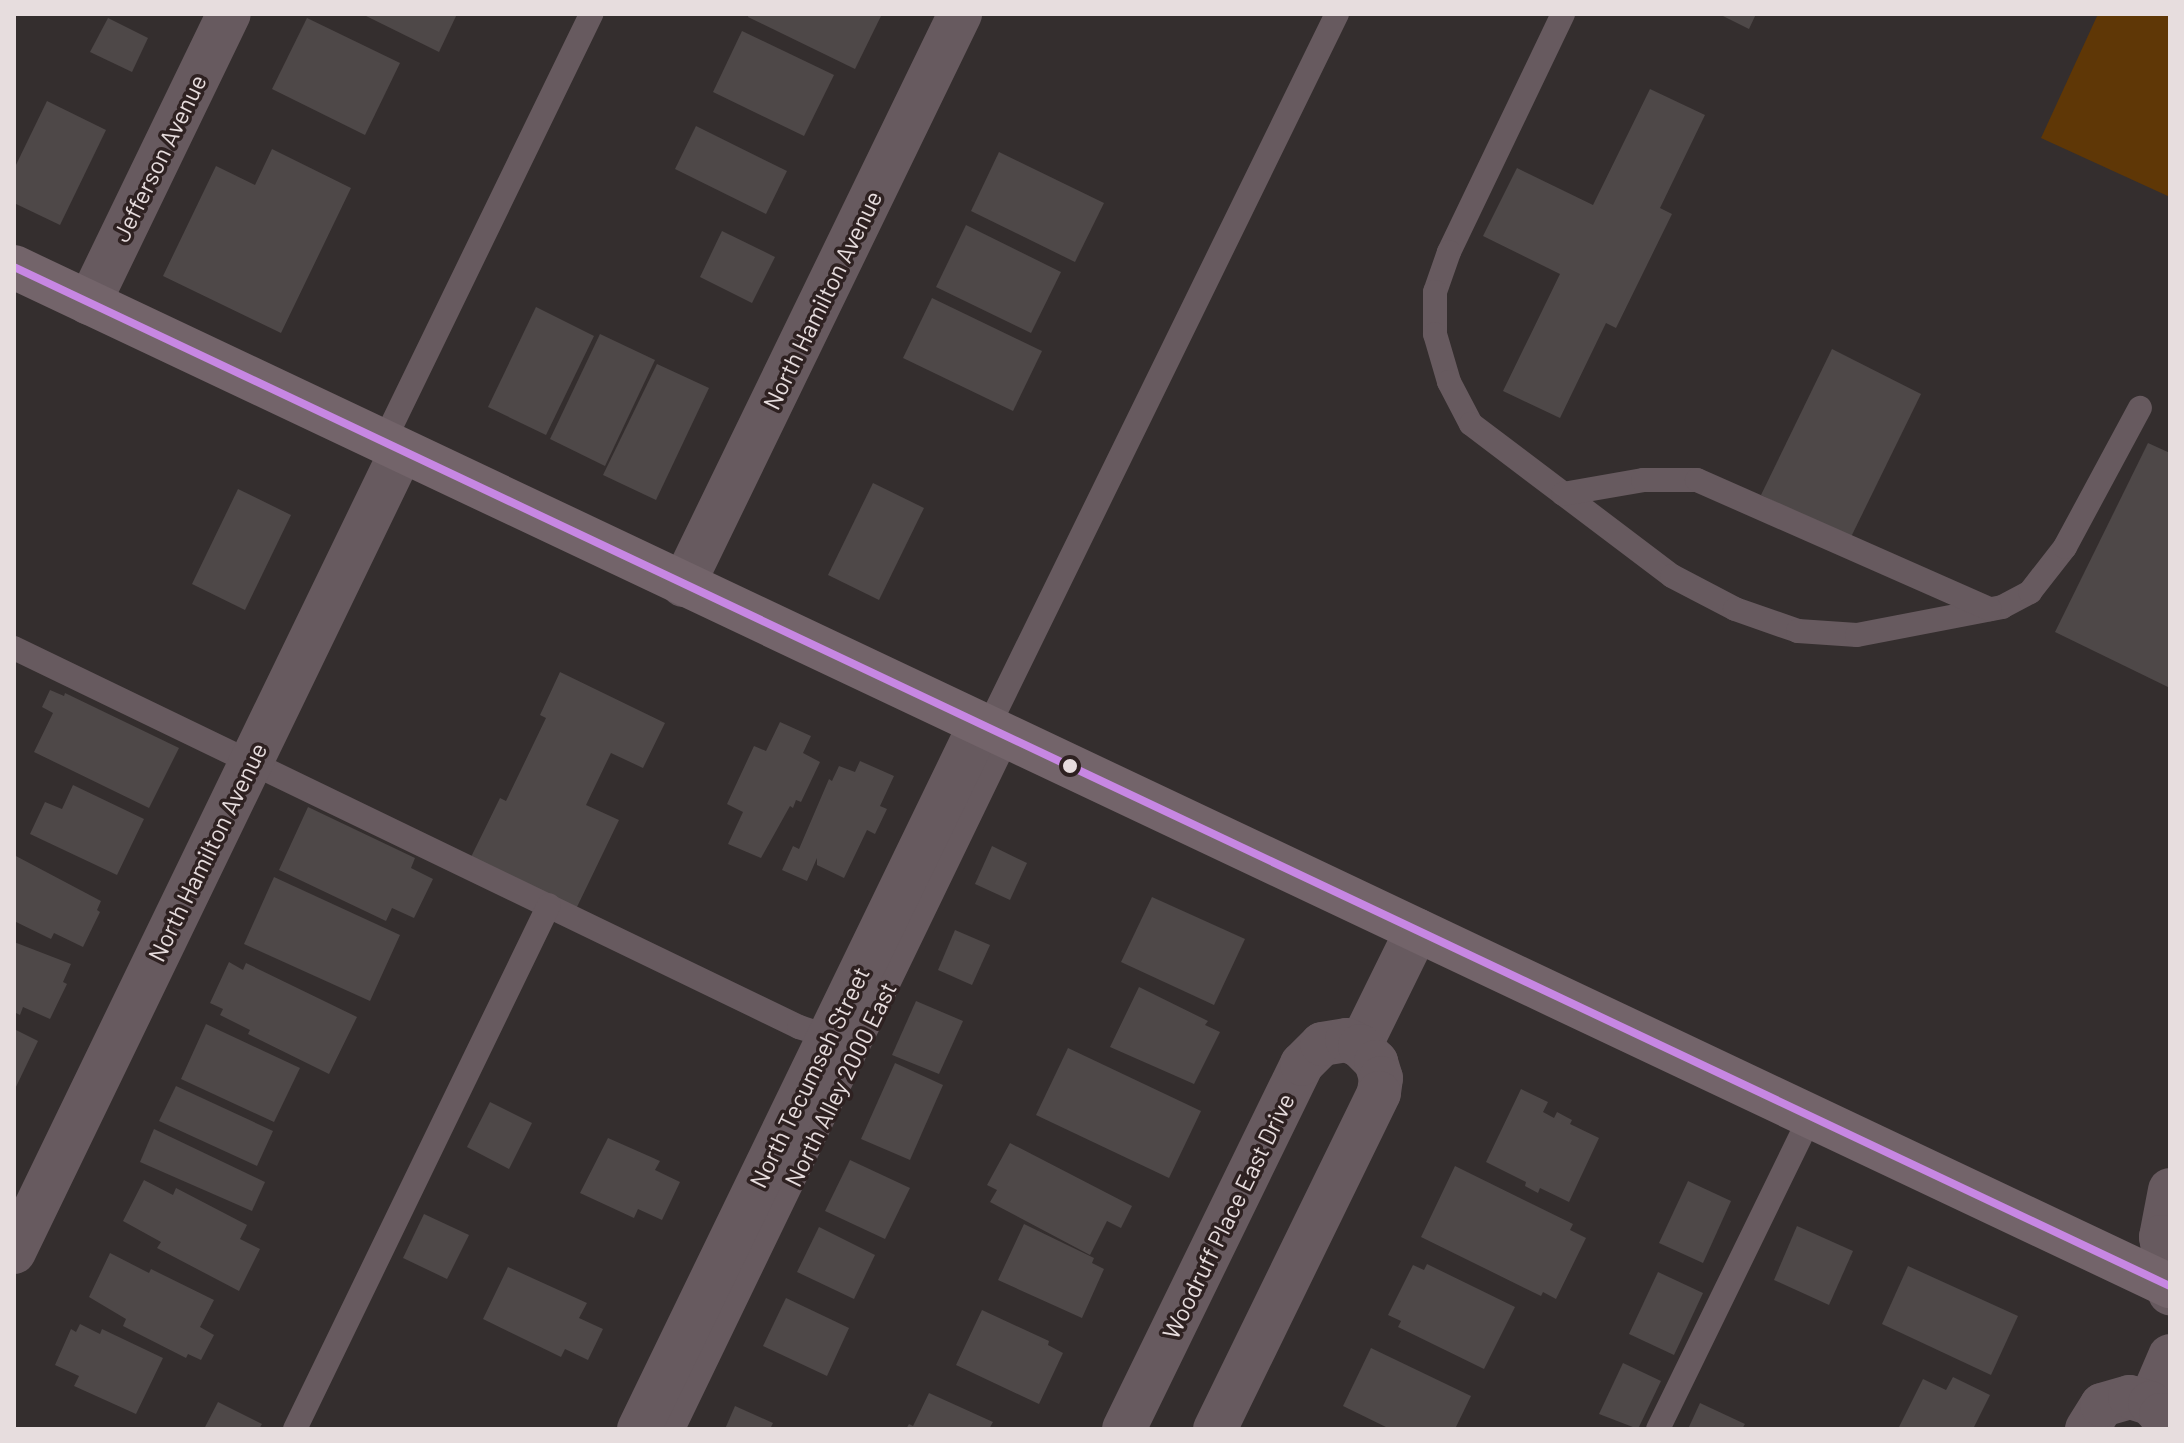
<!DOCTYPE html>
<html>
<head>
<meta charset="utf-8">
<style>
  body { margin:0 }
  #map { position:relative; width:2184px; height:1443px; overflow:hidden; background:#342e2e; font-family:Barlow,sans-serif }
  div>[style] { position:absolute }
  .green>* { inset:0; background:#5f3706 }
  .building>* { inset:0; background:#4e4848 }
  .lane>* { height:24px; margin:-12px; padding:0 12px; transform-origin:12px; border-radius:12px; background:#675a5f }
  .street>* { height:44px; margin:-22px; padding:0 22px; transform-origin:22px; border-radius:22px; background:#675a5f }
  .secondary>* { height:44px; margin:-22px; padding:0 22px; transform-origin:22px; border-radius:22px; background:#73646a }
  .bus-1>* { height:8px; margin:-4px; padding:0 4px; transform-origin:4px; border-radius:4px; background:#c787e3 }
  .dots>* { width:22px; height:22px; translate:-50% -50%; box-sizing:border-box; border:4px solid #2e2121; border-radius:50% }
  span { translate:-50% -50%; white-space:nowrap; text-align:center; line-height:1.15; -webkit-text-stroke:7px #2e2121; paint-order:stroke }
  .street-label { font-size:24px; color:#e7ddde }
  .frame { position:absolute; inset:0; border:16px solid #e7ddde; pointer-events:none }
</style>
</head>
<body>
<div id="map">
  <div class="green">
    <i style="clip-path:polygon(2098px 14px,2170px 14px,2170px 197px,2041px 138px)"></i>
  </div>
  <div class="building">
    <i style="clip-path:polygon(362px 14px,457px 14px,439px 52px)"></i>
    <i style="clip-path:polygon(749px 14px,882px 14px,855px 69px,748px 17px)"></i>
    <i style="clip-path:polygon(1719px 14px,1756px 14px,1749px 29px)"></i>
    <i style="clip-path:polygon(108px 18px,148px 38px,132px 72px,90px 52px)"></i>
    <i style="clip-path:polygon(307px 18px,400px 63px,365px 135px,272px 89px)"></i>
    <i style="clip-path:polygon(742px 31px,834px 75px,804px 136px,713px 92px)"></i>
    <i style="clip-path:polygon(1650px 89px,1705px 115px,1660px 208px,1672px 214px,1616px 328px,1606px 323px,1560px 418px,1503px 391px,1560px 274px,1483px 236px,1517px 168px,1593px 205px)"></i>
    <i style="clip-path:polygon(47px 101px,106px 130px,60px 225px,14px 203px,14px 169px)"></i>
    <i style="clip-path:polygon(696px 126px,787px 171px,766px 214px,675px 169px)"></i>
    <i style="clip-path:polygon(272px 149px,351px 188px,281px 333px,163px 276px,216px 166px,255px 185px)"></i>
    <i style="clip-path:polygon(999px 152px,1104px 203px,1075px 262px,971px 211px)"></i>
    <i style="clip-path:polygon(966px 225px,1061px 272px,1031px 333px,936px 287px)"></i>
    <i style="clip-path:polygon(722px 231px,775px 257px,752px 303px,700px 277px)"></i>
    <i style="clip-path:polygon(932px 298px,1042px 351px,1013px 411px,903px 358px)"></i>
    <i style="clip-path:polygon(536px 307px,594px 336px,546px 435px,488px 407px)"></i>
    <i style="clip-path:polygon(600px 334px,655px 360px,605px 466px,550px 439px)"></i>
    <i style="clip-path:polygon(1832px 349px,1921px 394px,1850px 539px,1761px 495px)"></i>
    <i style="clip-path:polygon(657px 364px,709px 388px,656px 500px,603px 475px)"></i>
    <i style="clip-path:polygon(2148px 443px,2170px 453px,2170px 688px,2055px 632px)"></i>
    <i style="clip-path:polygon(873px 483px,924px 508px,879px 600px,828px 575px)"></i>
    <i style="clip-path:polygon(238px 489px,291px 515px,245px 610px,192px 584px)"></i>
    <i style="clip-path:polygon(560px 672px,665px 723px,643px 768px,611px 753px,586px 805px,619px 820px,576px 909px,471px 857px,500px 798px,506px 801px,546px 718px,540px 715px)"></i>
    <i style="clip-path:polygon(50px 690px,64px 696px,65px 693px,179px 748px,149px 808px,34px 752px,53px 713px,42px 707px)"></i>
    <i style="clip-path:polygon(780px 722px,811px 736px,803px 753px,820px 762px,801px 802px,796px 800px,793px 808px,790px 806px,761px 858px,728px 844px,743px 812px,727px 804px,754px 746px,766px 751px)"></i>
    <i style="clip-path:polygon(860px 761px,894px 776px,880px 806px,887px 809px,875px 834px,867px 830px,844px 878px,817px 865px,817px 858px,807px 881px,782px 870px,793px 846px,799px 849px,829px 779px,832px 781px,839px 766px,855px 772px)"></i>
    <i style="clip-path:polygon(73px 785px,144px 819px,117px 875px,30px 834px,45px 802px,62px 809px)"></i>
    <i style="clip-path:polygon(308px 807px,415px 858px,411px 868px,433px 879px,414px 918px,392px 908px,386px 921px,279px 870px)"></i>
    <i style="clip-path:polygon(992px 846px,1027px 863px,1010px 900px,975px 884px)"></i>
    <i style="clip-path:polygon(14px 855px,101px 901px,97px 910px,100px 912px,83px 947px,54px 933px,51px 939px,14px 921px)"></i>
    <i style="clip-path:polygon(274px 877px,400px 935px,370px 1001px,244px 944px)"></i>
    <i style="clip-path:polygon(1152px 897px,1245px 939px,1214px 1005px,1121px 962px)"></i>
    <i style="clip-path:polygon(955px 930px,990px 945px,972px 985px,938px 970px)"></i>
    <i style="clip-path:polygon(14px 942px,71px 964px,63px 982px,67px 984px,50px 1019px,23px 1007px,20px 1015px,14px 1012px)"></i>
    <i style="clip-path:polygon(229px 962px,243px 970px,246px 963px,357px 1017px,329px 1074px,248px 1034px,250px 1030px,220px 1015px,223px 1009px,210px 1003px)"></i>
    <i style="clip-path:polygon(1139px 987px,1208px 1021px,1205px 1025px,1220px 1032px,1194px 1084px,1110px 1047px)"></i>
    <i style="clip-path:polygon(916px 1001px,963px 1021px,939px 1074px,892px 1055px)"></i>
    <i style="clip-path:polygon(206px 1024px,300px 1068px,274px 1122px,181px 1079px)"></i>
    <i style="clip-path:polygon(14px 1029px,38px 1041px,14px 1091px)"></i>
    <i style="clip-path:polygon(1068px 1048px,1201px 1111px,1169px 1178px,1036px 1115px)"></i>
    <i style="clip-path:polygon(895px 1063px,943px 1085px,910px 1160px,861px 1139px)"></i>
    <i style="clip-path:polygon(176px 1086px,273px 1131px,257px 1166px,159px 1121px)"></i>
    <i style="clip-path:polygon(1521px 1089px,1548px 1102px,1543px 1112px,1554px 1118px,1557px 1112px,1572px 1120px,1570px 1124px,1599px 1138px,1569px 1202px,1540px 1188px,1538px 1193px,1525px 1186px,1526px 1182px,1486px 1162px)"></i>
    <i style="clip-path:polygon(490px 1102px,532px 1123px,509px 1169px,467px 1147px)"></i>
    <i style="clip-path:polygon(154px 1129px,265px 1182px,252px 1211px,140px 1162px)"></i>
    <i style="clip-path:polygon(608px 1138px,660px 1161px,655px 1170px,680px 1182px,662px 1220px,638px 1209px,634px 1218px,580px 1193px)"></i>
    <i style="clip-path:polygon(1010px 1143px,1132px 1206px,1121px 1228px,1107px 1221px,1090px 1255px,990px 1202px,997px 1190px,987px 1185px)"></i>
    <i style="clip-path:polygon(850px 1160px,910px 1188px,885px 1239px,825px 1211px)"></i>
    <i style="clip-path:polygon(1455px 1166px,1573px 1224px,1570px 1230px,1586px 1238px,1556px 1299px,1543px 1292px,1541px 1296px,1421px 1237px)"></i>
    <i style="clip-path:polygon(144px 1180px,173px 1195px,176px 1188px,247px 1225px,240px 1239px,260px 1249px,239px 1291px,157px 1248px,161px 1242px,123px 1221px)"></i>
    <i style="clip-path:polygon(1688px 1181px,1731px 1201px,1703px 1263px,1659px 1243px)"></i>
    <i style="clip-path:polygon(424px 1214px,469px 1235px,447px 1279px,403px 1258px)"></i>
    <i style="clip-path:polygon(1024px 1224px,1094px 1258px,1092px 1263px,1104px 1269px,1082px 1318px,998px 1280px)"></i>
    <i style="clip-path:polygon(1797px 1226px,1853px 1251px,1829px 1305px,1774px 1280px)"></i>
    <i style="clip-path:polygon(819px 1227px,875px 1255px,854px 1299px,797px 1272px)"></i>
    <i style="clip-path:polygon(110px 1253px,149px 1273px,151px 1269px,214px 1300px,200px 1327px,214px 1335px,201px 1360px,188px 1354px,186px 1358px,123px 1326px,126px 1319px,89px 1297px)"></i>
    <i style="clip-path:polygon(1427px 1264px,1515px 1307px,1484px 1369px,1398px 1327px,1401px 1321px,1388px 1315px,1413px 1265px,1424px 1270px)"></i>
    <i style="clip-path:polygon(1908px 1266px,2018px 1316px,1991px 1375px,1882px 1324px)"></i>
    <i style="clip-path:polygon(508px 1267px,587px 1303px,579px 1318px,603px 1329px,588px 1360px,565px 1349px,561px 1357px,483px 1319px)"></i>
    <i style="clip-path:polygon(1658px 1272px,1703px 1293px,1674px 1355px,1629px 1334px)"></i>
    <i style="clip-path:polygon(786px 1298px,849px 1328px,827px 1376px,763px 1346px)"></i>
    <i style="clip-path:polygon(982px 1310px,1049px 1341px,1048px 1345px,1063px 1353px,1039px 1404px,956px 1365px)"></i>
    <i style="clip-path:polygon(80px 1324px,100px 1334px,102px 1329px,163px 1358px,136px 1414px,74px 1386px,79px 1376px,55px 1365px,71px 1329px,76px 1332px)"></i>
    <i style="clip-path:polygon(1371px 1348px,1471px 1396px,1455px 1429px,1390px 1429px,1343px 1406px)"></i>
    <i style="clip-path:polygon(1623px 1363px,1661px 1381px,1638px 1429px,1599px 1414px)"></i>
    <i style="clip-path:polygon(1953px 1377px,1990px 1395px,1973px 1429px,1898px 1429px,1923px 1379px,1946px 1390px)"></i>
    <i style="clip-path:polygon(929px 1393px,993px 1422px,989px 1429px,906px 1429px,909px 1424px,913px 1426px)"></i>
    <i style="clip-path:polygon(218px 1402px,262px 1424px,259px 1429px,204px 1429px)"></i>
    <i style="clip-path:polygon(1700px 1403px,1745px 1424px,1742px 1429px,1688px 1429px)"></i>
    <i style="clip-path:polygon(735px 1406px,773px 1423px,770px 1429px,725px 1429px)"></i>
  </div>
  <div class="lane">
    <i style="left:1563px;top:14px;width:264px;rotate:115.6deg"></i>
    <i style="left:1449px;top:252px;width:42px;rotate:109.3deg"></i>
    <i style="left:1435px;top:292px;width:42px;rotate:90deg"></i>
    <i style="left:1435px;top:334px;width:50px;rotate:73.7deg"></i>
    <i style="left:1449px;top:382px;width:47px;rotate:62.4deg"></i>
    <i style="left:1471px;top:424px;width:252px;rotate:37.1deg"></i>
    <i style="left:1672px;top:576px;width:71px;rotate:27.6deg"></i>
    <i style="left:1735px;top:609px;width:67px;rotate:19.2deg"></i>
    <i style="left:1798px;top:631px;width:59px;rotate:3.9deg"></i>
    <i style="left:1857px;top:635px;width:148px;rotate:-10.9deg"></i>
    <i style="left:2002px;top:607px;width:32px;rotate:-28deg"></i>
    <i style="left:2030px;top:592px;width:57px;rotate:-52.1deg"></i>
    <i style="left:2065px;top:547px;width:158px;rotate:-61.7deg"></i>
    <i style="left:383px;top:443px;width:477px;rotate:-64.1deg"></i>
    <i style="left:1563px;top:494px;width:81px;rotate:-9.9deg"></i>
    <i style="left:1643px;top:480px;width:54px"></i>
    <i style="left:1697px;top:480px;width:320px;rotate:23.8deg"></i>
    <i style="left:14px;top:648px;width:872px;rotate:25.77deg"></i>
    <i style="left:799px;top:1027px;width:32px;rotate:18deg"></i>
    <i style="left:987px;top:729px;width:796px;rotate:-63.92deg"></i>
    <i style="left:295px;top:1429px;width:582px;rotate:-64.14deg"></i>
    <i style="left:673px;top:1429px;width:767px;rotate:-64.2deg"></i>
    <i style="left:1658px;top:1429px;width:347px;rotate:-64deg"></i>
  </div>
  <div class="street">
    <i style="left:89px;top:303px;width:321px;rotate:-64.2deg"></i>
    <i style="left:683px;top:585px;width:635px;rotate:-64.12deg"></i>
    <i style="left:1360px;top:1046px;width:129px;rotate:-63.8deg"></i>
    <i style="left:2170px;top:1190px;width:48px;rotate:100.8deg"></i>
    <i style="left:2161px;top:1237px;width:57px;rotate:80.9deg"></i>
    <i style="left:14px;top:1252px;width:889px;rotate:-64.18deg"></i>
    <i style="left:2150px;top:1403px;width:51px;rotate:-66.9deg"></i>
    <i style="left:639px;top:1429px;width:782px;rotate:-64.16deg"></i>
    <i style="left:1124px;top:1429px;width:406px;rotate:-64deg"></i>
    <i style="left:1302px;top:1064px;width:28px;rotate:-45deg"></i>
    <i style="left:1322px;top:1044px;width:25px;rotate:-9deg"></i>
    <i style="left:1347px;top:1040px;width:14px;rotate:25deg"></i>
    <i style="left:1360px;top:1046px;width:23px;rotate:45deg"></i>
    <i style="left:1376px;top:1062px;width:17px;rotate:73deg"></i>
    <i style="left:1381px;top:1078px;width:15px;rotate:98deg"></i>
    <i style="left:1379px;top:1093px;width:374px;rotate:116deg"></i>
    <i style="left:2087px;top:1429px;width:28px;rotate:-58deg"></i>
    <i style="left:2102px;top:1405px;width:29px;rotate:-16deg"></i>
    <i style="left:2130px;top:1397px;width:21px;rotate:17deg"></i>
    <i style="left:2150px;top:1403px;width:16px;rotate:47deg"></i>
    <i style="left:2161px;top:1415px;width:15px;rotate:70deg"></i>
  </div>
  <div class="secondary">
    <i style="left:14px;top:267px;width:2385px;rotate:25.3deg"></i>
  </div>
  <div class="bus-1">
    <i style="left:14px;top:267px;width:2385px;rotate:25.3deg"></i>
  </div>
  <div class="dots">
    <i style="left:1070px;top:766px;background:#e7ddde"></i>
  </div>
  <div class="street-label">
    <span style="left:159px;top:158px;rotate:-64deg">Jefferson Avenue</span>
    <span style="left:822px;top:300px;rotate:-64deg">North Hamilton Avenue</span>
    <span style="left:207px;top:852px;rotate:-64deg">North Hamilton Avenue</span>
    <span style="left:809px;top:1077px;rotate:-64deg">North Tecumseh Street</span>
    <span style="left:840px;top:1084px;rotate:-64deg">North Alley 2000 East</span>
    <span style="left:1228px;top:1216px;rotate:-64deg">Woodruff Place East Drive</span>
  </div>
  <div class="frame"></div>
</div>
</body>
</html>
